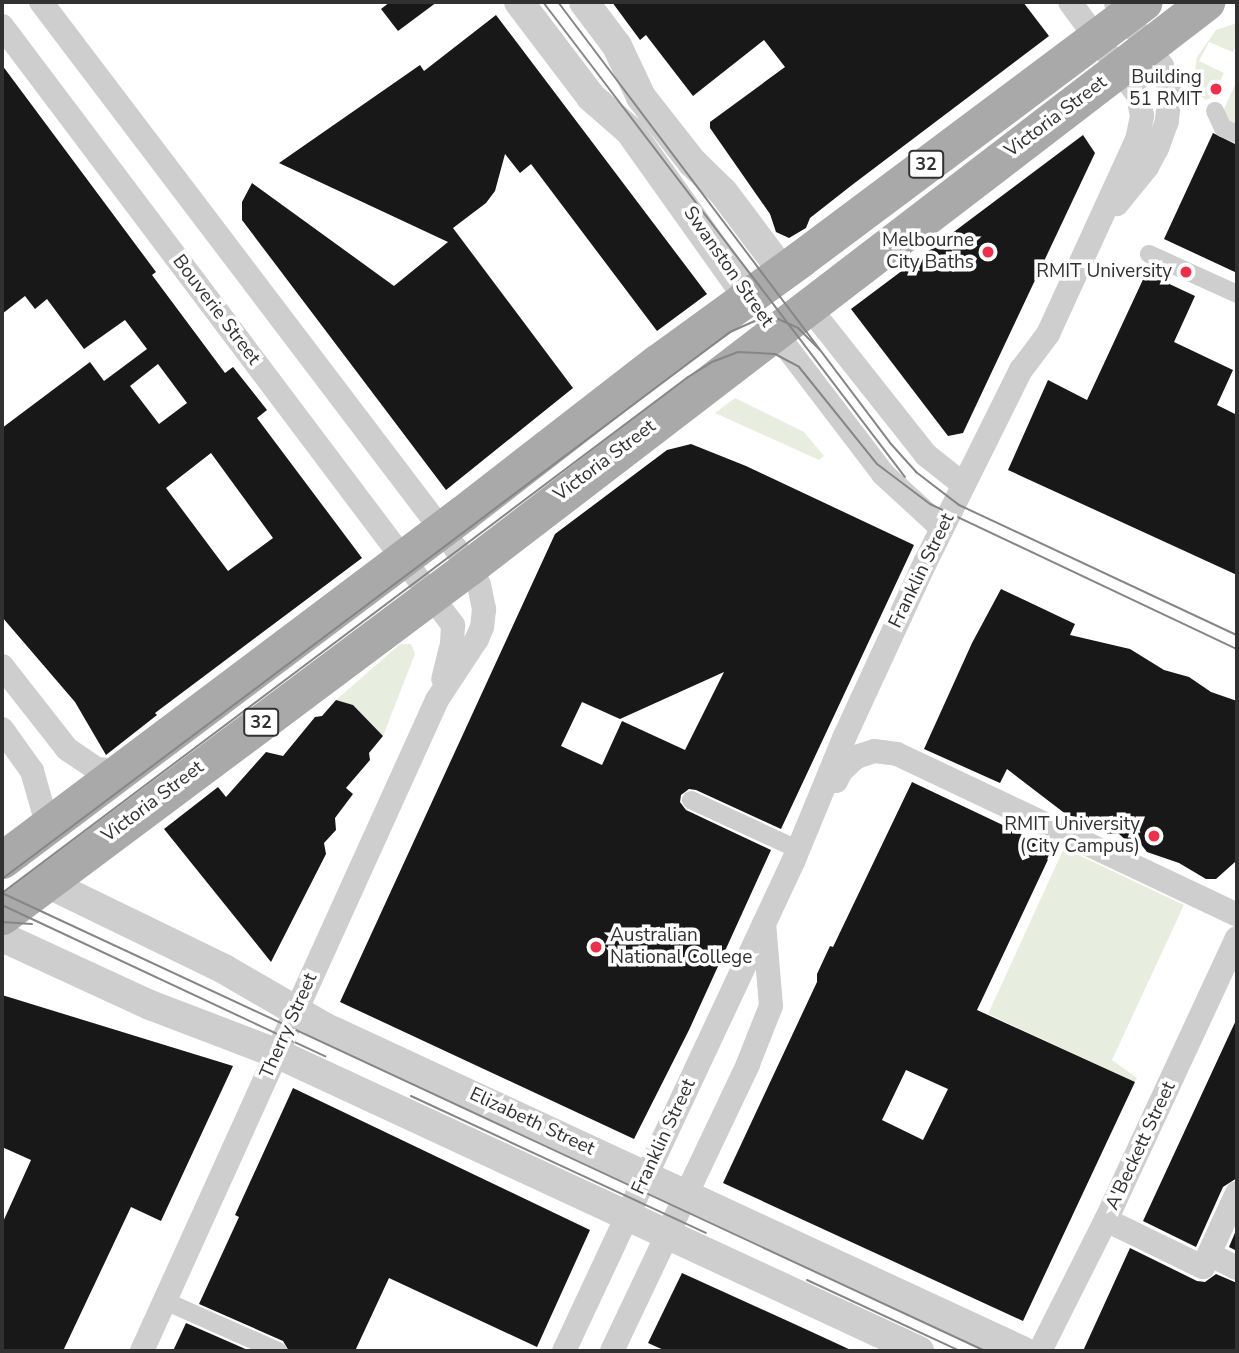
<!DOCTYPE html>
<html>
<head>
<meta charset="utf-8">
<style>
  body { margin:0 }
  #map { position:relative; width:1239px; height:1353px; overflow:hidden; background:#fff; font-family:"Nunito Sans",sans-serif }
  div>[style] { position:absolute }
  .green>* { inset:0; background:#e8eedf }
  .building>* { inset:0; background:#181818 }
  .pedestrian>* { height:18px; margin:-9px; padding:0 9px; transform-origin:9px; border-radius:9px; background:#cecece }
  .minor>* { height:24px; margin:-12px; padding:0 12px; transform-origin:12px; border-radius:12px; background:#cecece }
  .tertiary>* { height:30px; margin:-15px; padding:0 15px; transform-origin:15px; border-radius:15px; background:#cecece }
  .primary>* { height:37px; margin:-18.5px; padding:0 18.5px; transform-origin:18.5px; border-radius:18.5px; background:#a9a9a9 }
  .tram>* { height:2px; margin:-1px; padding:0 1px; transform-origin:1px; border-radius:1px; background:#868686 }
  .dots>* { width:19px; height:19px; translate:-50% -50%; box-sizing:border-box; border:4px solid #fff; border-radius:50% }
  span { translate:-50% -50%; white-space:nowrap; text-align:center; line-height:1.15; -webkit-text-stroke:7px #fff; paint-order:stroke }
  .shield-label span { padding:2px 5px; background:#fff; border:2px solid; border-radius:5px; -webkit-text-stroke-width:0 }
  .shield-label { font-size:18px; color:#313131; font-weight:700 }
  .poi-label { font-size:19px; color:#313131 }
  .right { translate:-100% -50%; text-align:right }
  .left { translate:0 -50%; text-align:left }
  .street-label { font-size:19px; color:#313131 }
  .frame { position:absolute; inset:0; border:4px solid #313131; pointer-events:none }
</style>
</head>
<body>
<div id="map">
  <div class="green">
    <i style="clip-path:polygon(1237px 23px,1237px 44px,1233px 52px,1209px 42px,1199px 61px,1224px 73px,1213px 97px,1206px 100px,1199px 95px,1193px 82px,1197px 57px,1216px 30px)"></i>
    <i style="clip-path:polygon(1237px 80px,1237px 126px,1220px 118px)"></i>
    <i style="clip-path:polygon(735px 398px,804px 432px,824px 456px,819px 460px,715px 413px)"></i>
    <i style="clip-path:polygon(400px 644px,411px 644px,415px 654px,383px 736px,353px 705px,336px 700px)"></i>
    <i style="clip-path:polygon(1064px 848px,1184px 905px,1112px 1060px,1137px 1078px,1135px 1082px,988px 1014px)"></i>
  </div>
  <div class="building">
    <i style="clip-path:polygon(390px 2px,437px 2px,398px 31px,381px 9px)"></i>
    <i style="clip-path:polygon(612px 2px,1023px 2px,1049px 36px,852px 185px,810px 218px,806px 228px,789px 238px,776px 232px,770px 214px,710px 128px,710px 122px,785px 67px,764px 40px,693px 96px,646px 35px,640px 40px)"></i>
    <i style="clip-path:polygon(496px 15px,707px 294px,657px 331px,531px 164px,520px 173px,505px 154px,495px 191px,486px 203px,453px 228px,573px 388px,446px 490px,242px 220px,242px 202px,252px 183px,394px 286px,448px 242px,279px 163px,420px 65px,424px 71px)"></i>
    <i style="clip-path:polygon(evenodd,2px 65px,156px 272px,152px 275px,225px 373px,233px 367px,267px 410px,257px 418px,362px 558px,155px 713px,157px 715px,106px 755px,75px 702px,2px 617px,2px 428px,90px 362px,104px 381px,147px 349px,125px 320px,84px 349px,47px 299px,35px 309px,25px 296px,2px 314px,2px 65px,158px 364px,187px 403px,159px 424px,130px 386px,158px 364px,2px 65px,211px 453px,273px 538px,228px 571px,166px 488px,211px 453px)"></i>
    <i style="clip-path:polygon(1213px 133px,1237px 145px,1237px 273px,1164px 239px)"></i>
    <i style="clip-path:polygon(1083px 135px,1095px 153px,963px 433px,948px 436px,851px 309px)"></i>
    <i style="clip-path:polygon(1146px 273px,1195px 296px,1174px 342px,1233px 370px,1217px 405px,1237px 415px,1237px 575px,1008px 470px,1048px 380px,1087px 400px)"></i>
    <i style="clip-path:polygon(evenodd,691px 444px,746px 466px,914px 545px,781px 829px,696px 790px,689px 789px,681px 795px,680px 802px,686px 810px,771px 850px,689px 1030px,634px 1139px,340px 1002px,555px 534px,667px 450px,691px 444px,724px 672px,685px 750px,622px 721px,602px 765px,561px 746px,582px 702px,620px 719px,724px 672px)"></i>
    <i style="clip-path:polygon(1001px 589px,1075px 624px,1070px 635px,1130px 649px,1164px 670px,1189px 677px,1211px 692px,1237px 701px,1237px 853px,1235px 862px,1216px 879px,1206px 879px,1179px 863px,1147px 852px,1140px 843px,1129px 843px,1118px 833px,1107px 834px,1105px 827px,1096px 827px,1095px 822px,1067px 815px,1007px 769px,1000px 783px,924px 749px,972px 643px)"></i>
    <i style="clip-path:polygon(336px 700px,353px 705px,383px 736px,369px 753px,370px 760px,346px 788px,353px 794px,335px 818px,336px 830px,324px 843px,326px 854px,271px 962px,164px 829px,218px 787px,226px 797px,266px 752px,283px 756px,315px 717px,322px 716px)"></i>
    <i style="clip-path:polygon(evenodd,912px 782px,1053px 849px,977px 1010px,1135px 1082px,1023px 1321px,723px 1183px,817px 982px,817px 974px,830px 946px,833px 947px,912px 782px,906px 1070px,948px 1089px,923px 1140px,882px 1120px,906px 1070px)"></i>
    <i style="clip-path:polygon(2px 995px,233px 1066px,161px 1221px,131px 1207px,63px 1351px,2px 1351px,2px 1224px,31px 1160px,2px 1147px)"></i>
    <i style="clip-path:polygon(1237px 1018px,1237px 1178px,1223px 1187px,1196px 1247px,1143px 1221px)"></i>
    <i style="clip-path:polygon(293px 1088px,590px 1230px,537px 1347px,389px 1278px,355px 1351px,289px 1351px,283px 1341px,199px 1304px,239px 1217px,235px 1215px)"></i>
    <i style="clip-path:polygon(1237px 1228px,1237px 1251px,1229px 1247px)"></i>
    <i style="clip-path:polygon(1130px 1248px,1197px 1281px,1205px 1282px,1216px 1274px,1237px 1283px,1237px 1351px,1083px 1351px)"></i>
    <i style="clip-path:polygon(682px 1273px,814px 1333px,853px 1351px,666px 1351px,648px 1343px)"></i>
    <i style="clip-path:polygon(186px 1323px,250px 1351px,173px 1351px)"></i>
  </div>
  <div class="pedestrian">
    <i style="left:1215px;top:111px;width:19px;rotate:65deg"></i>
    <i style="left:1223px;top:128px;width:15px;rotate:23deg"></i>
    <i style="left:1149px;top:254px;width:97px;rotate:24.4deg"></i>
    <i style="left:691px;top:800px;width:117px;rotate:24.8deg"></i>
    <i style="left:165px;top:1301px;width:124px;rotate:23.9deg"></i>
  </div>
  <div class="minor">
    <i style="left:41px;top:2px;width:688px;rotate:52.8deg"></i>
    <i style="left:457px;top:550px;width:41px;rotate:57.8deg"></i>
    <i style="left:479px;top:585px;width:25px;rotate:78deg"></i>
    <i style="left:484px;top:609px;width:18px;rotate:96deg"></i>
    <i style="left:482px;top:627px;width:13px;rotate:113deg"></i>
    <i style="left:477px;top:639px;width:73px;rotate:123.3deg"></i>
    <i style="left:437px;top:700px;width:715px;rotate:114.38deg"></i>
    <i style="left:1116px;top:3px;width:78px;rotate:53.9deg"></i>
    <i style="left:1162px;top:66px;width:26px;rotate:72deg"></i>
    <i style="left:1170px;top:91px;width:30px;rotate:96deg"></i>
    <i style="left:1167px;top:121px;width:29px;rotate:110deg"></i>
    <i style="left:1157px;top:148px;width:21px;rotate:118deg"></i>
    <i style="left:1147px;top:167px;width:48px;rotate:129deg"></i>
    <i style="left:2px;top:26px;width:750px;rotate:53.02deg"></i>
    <i style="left:453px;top:625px;width:19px;rotate:93deg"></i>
    <i style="left:452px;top:644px;width:36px;rotate:104deg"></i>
    <i style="left:808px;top:306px;width:190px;rotate:51.6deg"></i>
    <i style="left:926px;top:455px;width:48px;rotate:38.3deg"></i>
    <i style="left:775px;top:332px;width:178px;rotate:52.7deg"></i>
    <i style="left:883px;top:474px;width:80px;rotate:42.5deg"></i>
    <i style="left:2px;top:666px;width:105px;rotate:51.9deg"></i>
    <i style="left:67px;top:749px;width:36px;rotate:34deg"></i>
    <i style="left:97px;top:769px;width:24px;rotate:5deg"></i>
    <i style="left:2px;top:729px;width:52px;rotate:54.5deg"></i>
    <i style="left:32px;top:771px;width:58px;rotate:74.1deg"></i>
    <i style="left:836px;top:781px;width:11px;rotate:-63deg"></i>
    <i style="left:841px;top:771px;width:21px;rotate:-43deg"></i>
    <i style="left:856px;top:757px;width:19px;rotate:-18deg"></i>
    <i style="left:874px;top:751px;width:23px;rotate:7deg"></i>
    <i style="left:897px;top:754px;width:376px;rotate:25.3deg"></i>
    <i style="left:1237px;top:1193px;width:67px;rotate:114.7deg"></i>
    <i style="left:1209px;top:1254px;width:31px;rotate:27deg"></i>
    <i style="left:1106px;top:1220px;width:108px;rotate:25.9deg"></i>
    <i style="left:564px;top:1351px;width:540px;rotate:-64.91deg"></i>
    <i style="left:793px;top:862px;width:134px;rotate:-67.6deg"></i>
    <i style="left:844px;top:738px;width:193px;rotate:-65.2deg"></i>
    <i style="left:925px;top:563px;width:216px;rotate:-63.6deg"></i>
    <i style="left:1021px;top:370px;width:45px;rotate:-53.1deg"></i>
    <i style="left:1048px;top:334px;width:213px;rotate:-65.4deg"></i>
    <i style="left:1137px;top:140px;width:25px;rotate:-78deg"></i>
    <i style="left:1142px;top:116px;width:21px;rotate:-101deg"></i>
    <i style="left:1138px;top:95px;width:115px;rotate:-126.2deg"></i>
    <i style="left:612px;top:1351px;width:318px;rotate:-64.6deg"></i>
    <i style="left:748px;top:1064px;width:62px;rotate:-68.4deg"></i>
    <i style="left:771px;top:1006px;width:83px;rotate:-94.8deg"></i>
    <i style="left:1040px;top:1351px;width:147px;rotate:-63.3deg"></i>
    <i style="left:1106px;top:1220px;width:311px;rotate:-65.1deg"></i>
  </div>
  <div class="tertiary">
    <i style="left:519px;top:2px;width:119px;rotate:52.8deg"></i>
    <i style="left:591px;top:97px;width:52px;rotate:41.1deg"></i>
    <i style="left:630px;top:131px;width:204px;rotate:54.6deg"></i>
    <i style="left:584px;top:2px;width:55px;rotate:53.1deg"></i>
    <i style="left:617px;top:46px;width:56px;rotate:64.8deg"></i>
    <i style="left:641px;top:97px;width:83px;rotate:51.9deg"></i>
    <i style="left:692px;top:162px;width:43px;rotate:44.1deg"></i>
    <i style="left:723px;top:192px;width:100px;rotate:53.1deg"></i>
    <i style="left:47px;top:883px;width:197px;rotate:25.9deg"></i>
    <i style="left:224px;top:969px;width:116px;rotate:30.1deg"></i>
    <i style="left:324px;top:1027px;width:770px;rotate:24.9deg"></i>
    <i style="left:2px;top:937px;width:163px;rotate:24.7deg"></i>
    <i style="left:150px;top:1005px;width:135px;rotate:20.9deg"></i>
    <i style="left:276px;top:1053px;width:709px;rotate:24.87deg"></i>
  </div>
  <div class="primary">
    <i style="left:2px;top:860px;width:576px;rotate:-36.95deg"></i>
    <i style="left:462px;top:514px;width:247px;rotate:-37.8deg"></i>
    <i style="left:657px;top:363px;width:177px;rotate:-36deg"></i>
    <i style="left:800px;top:259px;width:429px;rotate:-36.8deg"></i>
    <i style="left:2px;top:916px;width:583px;rotate:-36.77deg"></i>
    <i style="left:469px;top:567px;width:929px;rotate:-37.47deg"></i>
  </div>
  <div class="tram">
    <i style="left:543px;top:2px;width:597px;rotate:52.69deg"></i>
    <i style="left:558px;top:2px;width:553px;rotate:53.01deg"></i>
    <i style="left:891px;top:444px;width:38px;rotate:48deg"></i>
    <i style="left:916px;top:472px;width:54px;rotate:37.5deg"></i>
    <i style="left:959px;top:505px;width:307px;rotate:25.1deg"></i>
    <i style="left:2px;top:879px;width:911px;rotate:-36.92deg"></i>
    <i style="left:730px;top:332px;width:32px;rotate:-24deg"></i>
    <i style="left:759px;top:319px;width:19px"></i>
    <i style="left:778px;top:319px;width:22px;rotate:24deg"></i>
    <i style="left:798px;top:328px;width:30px;rotate:45deg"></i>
    <i style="left:2px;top:893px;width:858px;rotate:-36.95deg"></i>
    <i style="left:688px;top:377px;width:28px;rotate:-32deg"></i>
    <i style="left:712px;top:362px;width:28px;rotate:-21deg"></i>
    <i style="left:738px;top:352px;width:37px;rotate:3deg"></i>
    <i style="left:775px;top:354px;width:27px;rotate:28deg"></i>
    <i style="left:799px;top:367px;width:124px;rotate:51.2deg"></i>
    <i style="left:877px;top:464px;width:66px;rotate:37deg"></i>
    <i style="left:930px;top:504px;width:340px;rotate:25.3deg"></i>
    <i style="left:2px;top:893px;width:1084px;rotate:24.98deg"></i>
    <i style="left:2px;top:905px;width:357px;rotate:25.1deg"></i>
    <i style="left:2px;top:922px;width:30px;rotate:4deg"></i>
    <i style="left:411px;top:1096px;width:325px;rotate:24.9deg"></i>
    <i style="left:807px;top:1280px;width:169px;rotate:24.9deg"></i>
  </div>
  <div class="dots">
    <i style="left:1216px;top:89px;background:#ec2f4a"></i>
    <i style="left:988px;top:252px;background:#ec2f4a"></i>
    <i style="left:1186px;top:272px;background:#ec2f4a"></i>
    <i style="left:1154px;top:836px;background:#ec2f4a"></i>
    <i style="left:596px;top:947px;background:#ec2f4a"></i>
  </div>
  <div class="shield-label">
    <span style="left:926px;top:164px">32</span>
    <span style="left:261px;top:722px">32</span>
  </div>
  <div class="poi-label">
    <span class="right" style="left:1202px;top:89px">Building<br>51 RMIT</span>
    <span class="right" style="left:974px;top:252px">Melbourne<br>City Baths</span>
    <span class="right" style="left:1172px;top:272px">RMIT University</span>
    <span class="right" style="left:1140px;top:836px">RMIT University<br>(City Campus)</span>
    <span class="left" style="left:610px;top:947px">Australian<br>National College</span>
  </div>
  <div class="street-label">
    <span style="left:1056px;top:117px;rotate:-37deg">Victoria Street</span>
    <span style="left:728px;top:267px;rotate:55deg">Swanston Street</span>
    <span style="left:216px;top:310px;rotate:53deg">Bouverie Street</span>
    <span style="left:605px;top:461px;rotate:-37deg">Victoria Street</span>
    <span style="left:922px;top:571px;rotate:-64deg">Franklin Street</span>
    <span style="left:153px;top:802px;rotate:-37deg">Victoria Street</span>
    <span style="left:289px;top:1026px;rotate:-66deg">Therry Street</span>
    <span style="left:532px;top:1122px;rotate:25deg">Elizabeth Street</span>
    <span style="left:664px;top:1137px;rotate:-65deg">Franklin Street</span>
    <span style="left:1141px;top:1146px;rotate:-65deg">A'Beckett Street</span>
  </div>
  <div class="frame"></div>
</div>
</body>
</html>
